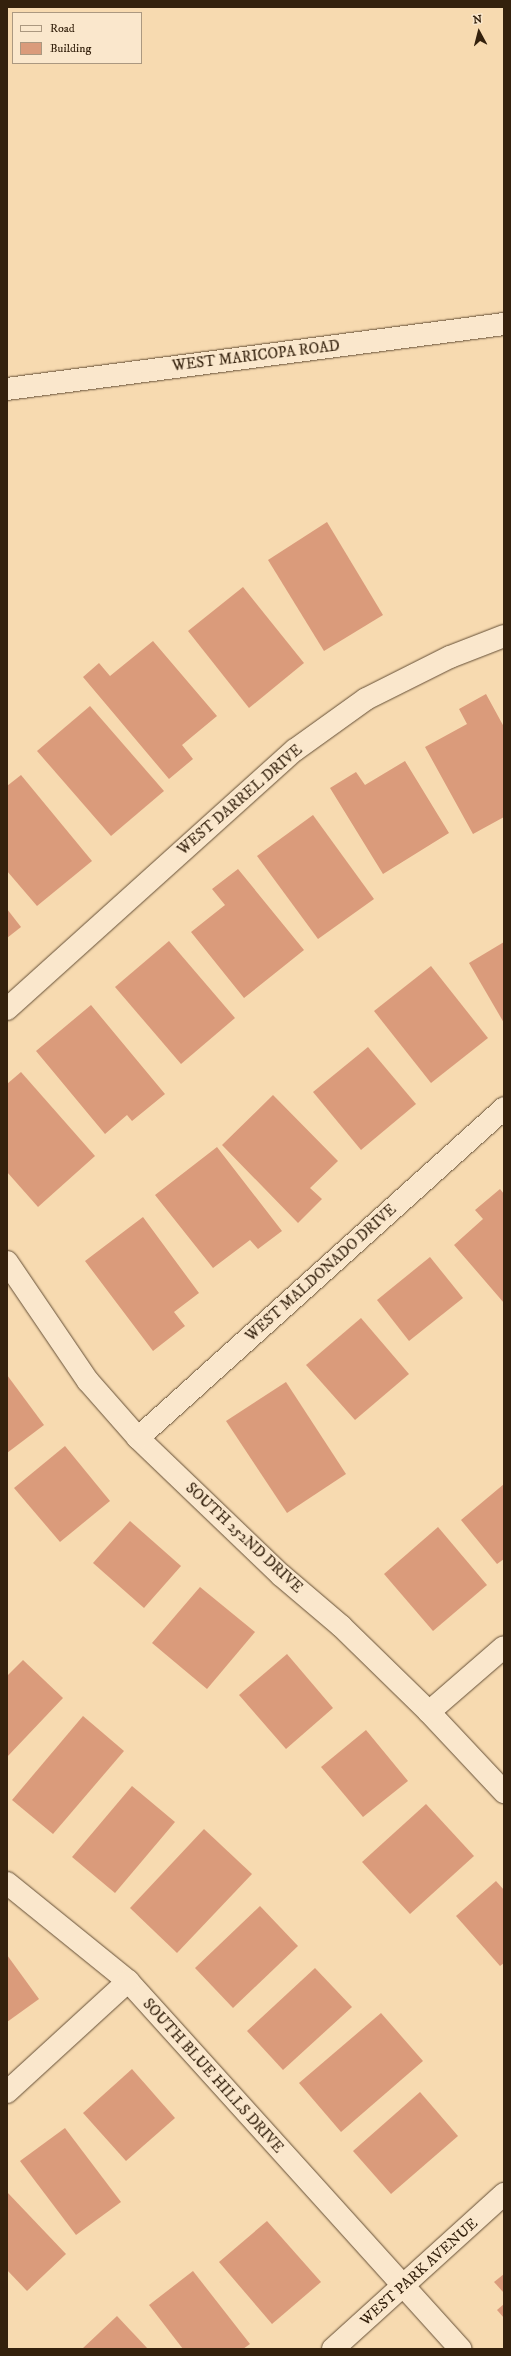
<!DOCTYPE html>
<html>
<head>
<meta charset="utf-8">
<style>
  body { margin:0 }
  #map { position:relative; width:511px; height:2356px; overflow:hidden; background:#f7dab0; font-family:"IM FELL DW Pica",serif }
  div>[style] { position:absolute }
  .building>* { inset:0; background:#da9b7b }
  .roads { filter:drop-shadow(0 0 1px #654f36) drop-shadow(0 0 1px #654f36) }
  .minor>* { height:22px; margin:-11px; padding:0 11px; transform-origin:11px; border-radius:11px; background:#fae7cc }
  span { translate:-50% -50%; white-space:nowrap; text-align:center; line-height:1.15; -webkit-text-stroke:3px #fae7cc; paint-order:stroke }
  .street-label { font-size:15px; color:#34210d }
  .frame { position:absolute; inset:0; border:8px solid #34210d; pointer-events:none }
  .legend { position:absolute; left:12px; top:12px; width:130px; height:52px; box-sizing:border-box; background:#fae7cc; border:1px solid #ab9880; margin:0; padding:5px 7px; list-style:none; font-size:12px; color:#34210d }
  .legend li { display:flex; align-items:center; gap:8px; height:20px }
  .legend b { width:20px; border:1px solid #ab9880 }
  .north { position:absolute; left:459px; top:12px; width:40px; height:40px; -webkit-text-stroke:3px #fae7cc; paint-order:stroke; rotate:353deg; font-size:11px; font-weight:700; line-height:16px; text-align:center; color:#34210d }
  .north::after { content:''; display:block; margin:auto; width:14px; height:18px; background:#34210d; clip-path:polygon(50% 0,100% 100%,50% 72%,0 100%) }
</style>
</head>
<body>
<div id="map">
  <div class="building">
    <i style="clip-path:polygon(327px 522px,383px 615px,324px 651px,268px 560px)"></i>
    <i style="clip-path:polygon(243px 587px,304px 663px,249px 708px,188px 631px)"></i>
    <i style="clip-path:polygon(153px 641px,217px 716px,182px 745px,193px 759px,169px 779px,83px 677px,99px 663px,110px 676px)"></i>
    <i style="clip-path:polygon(486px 694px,504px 727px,504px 817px,473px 834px,425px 747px,467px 724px,459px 709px)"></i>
    <i style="clip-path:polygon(90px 706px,164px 791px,111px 836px,37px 751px)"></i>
    <i style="clip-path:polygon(405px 761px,449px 833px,383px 874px,330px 788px,356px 772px,365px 785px)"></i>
    <i style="clip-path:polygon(21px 775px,92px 861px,37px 906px,7px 871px,7px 786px)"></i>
    <i style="clip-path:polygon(313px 815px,374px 899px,318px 939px,257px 856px)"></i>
    <i style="clip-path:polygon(238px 869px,304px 950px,244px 998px,191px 932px,225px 905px,212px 889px)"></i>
    <i style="clip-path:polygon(7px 909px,21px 927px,7px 938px)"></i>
    <i style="clip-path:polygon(169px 941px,235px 1018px,181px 1064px,115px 987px)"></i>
    <i style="clip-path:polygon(504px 942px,504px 1023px,469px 963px)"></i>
    <i style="clip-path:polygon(431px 966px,488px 1038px,431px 1083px,374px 1011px)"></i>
    <i style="clip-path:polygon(91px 1005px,165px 1094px,132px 1121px,127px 1115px,105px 1134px,36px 1051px)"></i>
    <i style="clip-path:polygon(368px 1047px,416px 1104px,361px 1150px,313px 1092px)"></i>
    <i style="clip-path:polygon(21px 1072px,95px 1156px,38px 1207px,7px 1172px,7px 1084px)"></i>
    <i style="clip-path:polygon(273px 1095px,338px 1161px,310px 1188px,322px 1199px,298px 1223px,222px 1145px)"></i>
    <i style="clip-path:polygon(217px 1147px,282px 1231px,258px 1249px,250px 1240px,213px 1268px,155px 1195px)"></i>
    <i style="clip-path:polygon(500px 1189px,504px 1194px,504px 1303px,454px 1245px,483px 1219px,475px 1210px)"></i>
    <i style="clip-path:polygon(143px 1217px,199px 1293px,174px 1312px,185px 1326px,153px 1351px,85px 1261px)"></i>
    <i style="clip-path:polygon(430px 1257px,463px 1298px,409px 1341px,377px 1300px)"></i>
    <i style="clip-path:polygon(361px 1318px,409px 1374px,355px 1420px,306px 1365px)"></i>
    <i style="clip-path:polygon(7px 1375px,44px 1425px,7px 1453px)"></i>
    <i style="clip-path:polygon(286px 1382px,346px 1474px,287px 1513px,226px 1421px)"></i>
    <i style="clip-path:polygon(65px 1446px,110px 1501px,60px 1542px,14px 1488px)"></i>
    <i style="clip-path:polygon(504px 1484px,504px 1559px,497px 1564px,461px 1520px)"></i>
    <i style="clip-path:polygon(130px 1521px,181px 1566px,144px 1608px,93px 1563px)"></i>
    <i style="clip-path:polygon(438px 1527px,487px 1585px,433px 1631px,384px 1574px)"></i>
    <i style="clip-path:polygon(200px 1587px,255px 1632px,207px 1689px,152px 1643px)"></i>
    <i style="clip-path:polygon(287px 1654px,333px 1708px,286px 1749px,239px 1695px)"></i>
    <i style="clip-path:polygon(23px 1660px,63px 1698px,7px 1757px,7px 1676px)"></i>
    <i style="clip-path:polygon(83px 1716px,124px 1751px,53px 1834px,12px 1800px)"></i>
    <i style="clip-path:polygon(366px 1730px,408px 1781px,363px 1817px,321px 1767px)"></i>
    <i style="clip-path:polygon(132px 1786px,175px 1822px,115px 1893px,72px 1857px)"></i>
    <i style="clip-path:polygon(426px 1804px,474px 1856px,410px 1914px,362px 1862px)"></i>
    <i style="clip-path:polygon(204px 1829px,252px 1874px,177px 1953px,130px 1908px)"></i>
    <i style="clip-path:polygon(496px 1881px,504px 1890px,504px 1963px,500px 1966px,456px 1916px)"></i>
    <i style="clip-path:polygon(260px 1906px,298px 1946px,233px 2008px,195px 1968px)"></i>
    <i style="clip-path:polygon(7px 1955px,39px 1999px,7px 2022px)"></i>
    <i style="clip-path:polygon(315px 1968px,352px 2007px,283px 2070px,247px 2031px)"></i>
    <i style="clip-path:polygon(381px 2013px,423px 2061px,341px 2132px,299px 2083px)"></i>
    <i style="clip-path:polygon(132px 2069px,175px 2118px,126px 2161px,83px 2113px)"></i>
    <i style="clip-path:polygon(420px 2092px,458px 2136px,391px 2194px,353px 2151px)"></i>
    <i style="clip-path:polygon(65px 2128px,121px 2202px,76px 2235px,20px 2161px)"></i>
    <i style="clip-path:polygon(7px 2192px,66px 2254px,27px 2291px,7px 2270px)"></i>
    <i style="clip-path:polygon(267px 2221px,321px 2282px,272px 2324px,219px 2262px)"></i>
    <i style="clip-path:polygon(193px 2271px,250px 2344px,243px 2349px,183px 2349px,149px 2305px)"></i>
    <i style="clip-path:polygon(504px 2274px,504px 2293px,494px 2282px)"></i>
    <i style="clip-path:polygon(504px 2304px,504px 2318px,497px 2310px)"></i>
    <i style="clip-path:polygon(117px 2316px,148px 2349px,82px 2349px)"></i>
  </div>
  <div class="roads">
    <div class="minor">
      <i style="left:7px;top:389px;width:501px;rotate:-7.45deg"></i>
      <i style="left:7px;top:1009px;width:387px;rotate:-42deg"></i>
      <i style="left:295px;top:750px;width:87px;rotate:-35.7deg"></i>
      <i style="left:366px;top:699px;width:94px;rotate:-26.6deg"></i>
      <i style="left:450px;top:657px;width:58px;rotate:-21.3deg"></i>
      <i style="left:7px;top:1262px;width:144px;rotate:55.8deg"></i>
      <i style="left:88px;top:1381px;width:76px;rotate:48.7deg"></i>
      <i style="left:138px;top:1438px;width:198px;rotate:43.8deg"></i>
      <i style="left:281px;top:1575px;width:79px;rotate:40.4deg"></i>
      <i style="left:341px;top:1626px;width:123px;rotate:44.3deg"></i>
      <i style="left:429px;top:1712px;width:110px;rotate:46.8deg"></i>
      <i style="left:138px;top:1438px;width:493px;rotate:-42deg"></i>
      <i style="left:429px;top:1712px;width:99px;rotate:-40.9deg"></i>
      <i style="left:7px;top:1883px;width:156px;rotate:39deg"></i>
      <i style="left:128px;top:1981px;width:496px;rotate:47.9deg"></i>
      <i style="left:7px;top:2092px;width:164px;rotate:-42.5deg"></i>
      <i style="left:333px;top:2349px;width:231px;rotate:-42.2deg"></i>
    </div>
  </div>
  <div class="street-label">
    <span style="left:256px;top:356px;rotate:-7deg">WEST MARICOPA ROAD</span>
    <span style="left:240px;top:800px;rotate:-41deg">WEST DARREL DRIVE</span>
    <span style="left:321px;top:1273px;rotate:-42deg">WEST MALDONADO DRIVE</span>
    <span style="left:244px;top:1538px;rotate:43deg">SOUTH 252ND DRIVE</span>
    <span style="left:213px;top:2076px;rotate:48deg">SOUTH BLUE HILLS DRIVE</span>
    <span style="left:419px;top:2272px;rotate:-42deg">WEST PARK AVENUE</span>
  </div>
  <div class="frame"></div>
  <ul class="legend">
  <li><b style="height:5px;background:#fae7cc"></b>Road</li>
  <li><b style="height:11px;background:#da9b7b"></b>Building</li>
  </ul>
  <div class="north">N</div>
</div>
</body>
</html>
